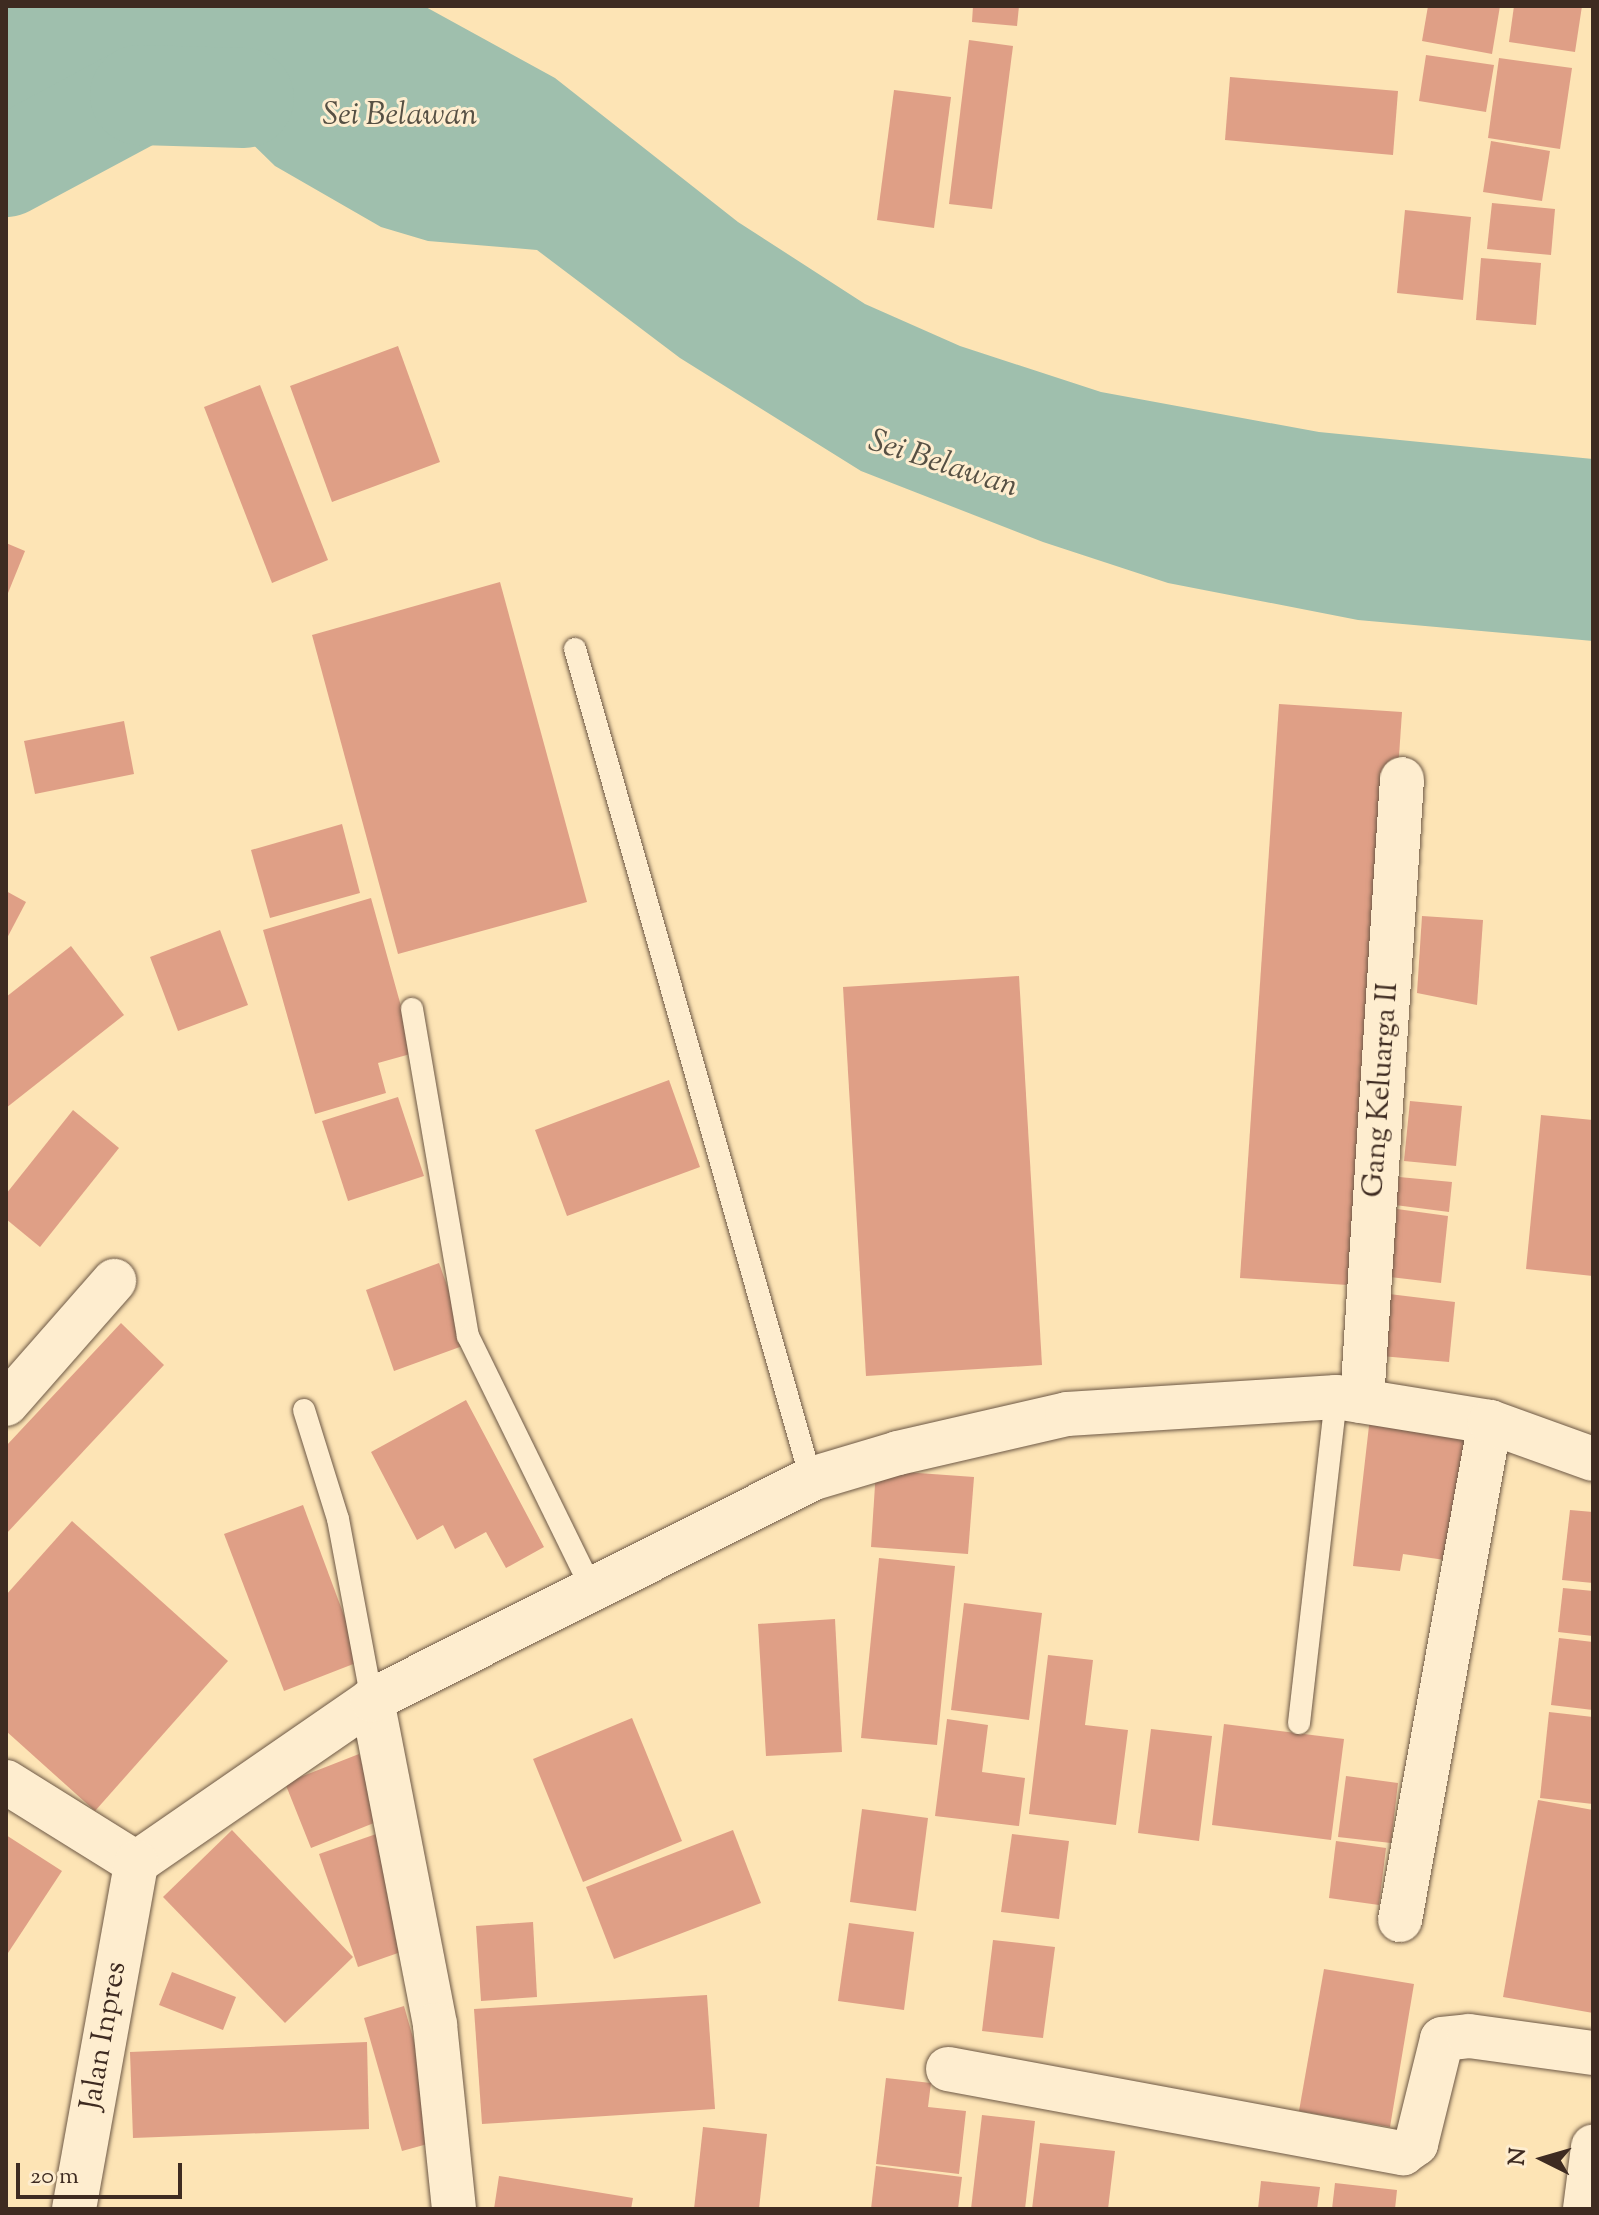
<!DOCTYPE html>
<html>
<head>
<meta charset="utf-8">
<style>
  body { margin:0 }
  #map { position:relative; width:1599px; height:2215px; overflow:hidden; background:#fde4b5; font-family:"Sorts Mill Goudy",serif }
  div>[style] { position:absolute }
  .water>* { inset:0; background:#9fbfad }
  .river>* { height:100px; margin:-50px; padding:0 50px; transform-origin:50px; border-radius:50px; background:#9fbfad }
  .building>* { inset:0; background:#df9f86 }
  .roads { filter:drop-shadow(0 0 2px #6e5946) drop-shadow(0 0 2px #6e5946) }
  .lane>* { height:22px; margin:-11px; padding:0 11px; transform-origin:11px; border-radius:11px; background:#feedcf }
  .street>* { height:44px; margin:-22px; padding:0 22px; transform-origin:22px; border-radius:22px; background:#feedcf }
  .secondary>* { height:44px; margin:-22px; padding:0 22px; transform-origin:22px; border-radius:22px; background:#feedcf }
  span { translate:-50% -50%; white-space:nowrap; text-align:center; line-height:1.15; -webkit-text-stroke:6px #feedcf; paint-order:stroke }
  .street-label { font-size:30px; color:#3e2b21 }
  .water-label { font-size:32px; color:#565044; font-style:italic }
  .frame { position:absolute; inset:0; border:8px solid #3e2b21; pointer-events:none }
  .north { position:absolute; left:1503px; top:2119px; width:80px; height:80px; -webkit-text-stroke:6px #feedcf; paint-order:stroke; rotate:275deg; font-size:22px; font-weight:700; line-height:32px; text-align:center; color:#3e2b21 }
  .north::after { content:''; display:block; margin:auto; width:28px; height:36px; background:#3e2b21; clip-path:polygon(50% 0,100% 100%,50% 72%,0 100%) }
  .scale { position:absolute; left:16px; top:2163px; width:166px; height:36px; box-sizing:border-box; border:4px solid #3e2b21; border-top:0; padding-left:10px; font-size:24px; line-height:28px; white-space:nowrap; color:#3e2b21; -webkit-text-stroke:6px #feedcf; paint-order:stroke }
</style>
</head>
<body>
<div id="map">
  <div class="water">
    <i style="clip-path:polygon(6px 6px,424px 6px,555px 78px,738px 222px,865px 304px,960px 346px,1101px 392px,1319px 432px,1593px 459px,1593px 641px,1358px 620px,1168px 583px,1043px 542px,861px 471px,680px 358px,537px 250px,428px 241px,381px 227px,275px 166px,236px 128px,195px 114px,104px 111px,36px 128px,6px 148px)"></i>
  </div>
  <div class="river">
    <i style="left:6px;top:167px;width:152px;rotate:-28.2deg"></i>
    <i style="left:140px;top:95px;width:104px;rotate:1.7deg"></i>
  </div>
  <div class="building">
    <i style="clip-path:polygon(973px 6px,1019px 6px,1017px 26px,972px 22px)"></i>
    <i style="clip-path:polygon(1428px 6px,1500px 6px,1492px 54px,1422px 41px)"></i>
    <i style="clip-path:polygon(1514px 6px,1582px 6px,1575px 52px,1509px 42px)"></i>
    <i style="clip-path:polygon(969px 40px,1013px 46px,992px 209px,949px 204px)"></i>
    <i style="clip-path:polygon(1426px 55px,1494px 65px,1486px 112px,1419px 101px)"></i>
    <i style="clip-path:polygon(1499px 58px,1572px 68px,1560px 149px,1488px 138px)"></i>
    <i style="clip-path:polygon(1230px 77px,1398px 91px,1393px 155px,1225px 140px)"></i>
    <i style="clip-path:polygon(894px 90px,951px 97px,934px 228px,877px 220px)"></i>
    <i style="clip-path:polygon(1491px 141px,1550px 151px,1542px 201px,1483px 192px)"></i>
    <i style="clip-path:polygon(1492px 203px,1555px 209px,1551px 255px,1487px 249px)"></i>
    <i style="clip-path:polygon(1405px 210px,1471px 217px,1463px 300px,1397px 293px)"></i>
    <i style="clip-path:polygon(1481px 258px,1541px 263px,1536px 325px,1476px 320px)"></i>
    <i style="clip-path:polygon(398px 346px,440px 462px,332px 502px,290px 386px)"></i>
    <i style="clip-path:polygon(260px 385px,328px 560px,272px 583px,204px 407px)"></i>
    <i style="clip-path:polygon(6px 543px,25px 551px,6px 598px)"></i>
    <i style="clip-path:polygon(500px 582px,587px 902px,398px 954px,312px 635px)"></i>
    <i style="clip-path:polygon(1279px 704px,1402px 712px,1363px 1286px,1240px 1278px)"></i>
    <i style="clip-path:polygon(124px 721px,134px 774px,35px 794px,24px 741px)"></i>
    <i style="clip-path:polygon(342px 824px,360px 893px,270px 918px,251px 850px)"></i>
    <i style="clip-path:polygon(6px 891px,26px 902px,6px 940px)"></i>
    <i style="clip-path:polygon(371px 898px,414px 1053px,378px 1063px,386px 1093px,315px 1114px,263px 930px)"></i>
    <i style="clip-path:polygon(1422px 916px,1483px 920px,1477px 1005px,1417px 993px)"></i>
    <i style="clip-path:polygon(220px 930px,248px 1005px,178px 1031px,150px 957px)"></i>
    <i style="clip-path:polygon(71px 946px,124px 1015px,6px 1108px,6px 997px)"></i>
    <i style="clip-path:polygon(1019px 976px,1042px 1365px,866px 1376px,843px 987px)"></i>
    <i style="clip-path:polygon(669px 1080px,700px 1167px,567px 1216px,535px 1130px)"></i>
    <i style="clip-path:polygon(398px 1097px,424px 1176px,348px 1201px,322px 1121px)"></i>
    <i style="clip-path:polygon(1410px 1101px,1462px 1106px,1456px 1166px,1404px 1161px)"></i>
    <i style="clip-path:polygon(73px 1110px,119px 1148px,40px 1247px,6px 1219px,6px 1194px)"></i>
    <i style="clip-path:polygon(1541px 1115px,1593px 1120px,1593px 1276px,1526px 1269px)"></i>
    <i style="clip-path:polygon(1399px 1177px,1452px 1182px,1449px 1212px,1395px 1205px)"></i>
    <i style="clip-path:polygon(1397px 1209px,1448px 1216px,1441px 1283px,1390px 1277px)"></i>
    <i style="clip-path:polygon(439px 1263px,468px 1344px,394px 1371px,366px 1290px)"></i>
    <i style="clip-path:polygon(1389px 1294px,1455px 1302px,1449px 1362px,1381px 1356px)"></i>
    <i style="clip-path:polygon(121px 1323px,164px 1365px,6px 1534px,6px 1446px)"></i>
    <i style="clip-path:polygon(466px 1400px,544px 1547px,506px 1568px,486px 1532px,455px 1549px,443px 1525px,417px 1540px,371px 1452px)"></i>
    <i style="clip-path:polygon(1370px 1417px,1467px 1429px,1452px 1561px,1403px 1554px,1400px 1571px,1353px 1566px)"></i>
    <i style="clip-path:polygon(876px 1470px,974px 1477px,968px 1554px,871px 1547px)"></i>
    <i style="clip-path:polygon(303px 1505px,361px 1661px,284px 1691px,224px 1534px)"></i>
    <i style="clip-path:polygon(1570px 1510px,1593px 1512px,1593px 1583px,1562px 1580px)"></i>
    <i style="clip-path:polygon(72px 1521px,228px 1661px,95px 1811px,6px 1731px,6px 1595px)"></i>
    <i style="clip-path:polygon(879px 1558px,955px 1566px,937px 1745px,861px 1738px)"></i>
    <i style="clip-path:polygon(1563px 1588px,1593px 1591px,1593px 1636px,1558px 1632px)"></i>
    <i style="clip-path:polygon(964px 1603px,1042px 1613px,1029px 1720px,951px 1710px)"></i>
    <i style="clip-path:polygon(835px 1619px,842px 1752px,766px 1756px,758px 1624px)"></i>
    <i style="clip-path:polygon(1559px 1638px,1593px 1642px,1593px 1710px,1551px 1705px)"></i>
    <i style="clip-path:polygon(1048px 1655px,1093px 1660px,1085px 1725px,1128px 1730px,1116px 1825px,1029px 1814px)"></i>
    <i style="clip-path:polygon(1549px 1712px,1593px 1717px,1593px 1804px,1540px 1798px)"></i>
    <i style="clip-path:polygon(632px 1718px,682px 1841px,583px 1882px,533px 1759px)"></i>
    <i style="clip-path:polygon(947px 1719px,988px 1725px,982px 1772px,1025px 1778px,1019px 1826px,935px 1816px)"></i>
    <i style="clip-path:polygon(1224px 1724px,1344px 1739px,1331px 1840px,1212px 1825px)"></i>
    <i style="clip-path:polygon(1151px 1729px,1212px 1736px,1199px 1841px,1138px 1833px)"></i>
    <i style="clip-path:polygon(359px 1754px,384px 1819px,311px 1848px,285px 1783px)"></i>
    <i style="clip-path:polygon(1346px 1776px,1398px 1783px,1391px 1843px,1338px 1837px)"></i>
    <i style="clip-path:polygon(1538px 1800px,1593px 1810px,1593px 2013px,1503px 1997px)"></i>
    <i style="clip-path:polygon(862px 1809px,928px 1818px,916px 1911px,850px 1902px)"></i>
    <i style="clip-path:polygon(232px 1830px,353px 1957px,285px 2023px,163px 1897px)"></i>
    <i style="clip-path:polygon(733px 1830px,761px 1903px,614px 1959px,586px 1887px)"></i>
    <i style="clip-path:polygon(379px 1833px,418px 1946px,358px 1967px,319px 1854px)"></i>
    <i style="clip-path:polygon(1012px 1834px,1069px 1841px,1059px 1919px,1001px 1912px)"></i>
    <i style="clip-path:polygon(6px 1835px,62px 1871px,6px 1956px)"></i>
    <i style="clip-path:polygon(1336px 1841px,1386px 1848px,1379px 1905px,1329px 1898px)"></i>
    <i style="clip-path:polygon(533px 1922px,537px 1997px,481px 2001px,476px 1926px)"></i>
    <i style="clip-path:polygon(849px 1923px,914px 1932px,904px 2010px,838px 2001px)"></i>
    <i style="clip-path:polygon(993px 1940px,1055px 1947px,1043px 2038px,982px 2031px)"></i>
    <i style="clip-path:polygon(1324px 1969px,1414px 1984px,1390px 2127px,1299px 2111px)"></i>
    <i style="clip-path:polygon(172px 1972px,236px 1997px,223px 2030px,159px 2005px)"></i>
    <i style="clip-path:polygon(707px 1995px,715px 2109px,482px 2124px,474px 2009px)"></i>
    <i style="clip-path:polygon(404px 2006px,442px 2140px,402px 2151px,364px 2018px)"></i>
    <i style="clip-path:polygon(367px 2042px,369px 2129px,133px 2138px,130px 2052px)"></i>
    <i style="clip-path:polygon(886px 2078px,931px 2083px,928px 2107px,966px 2111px,959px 2174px,876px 2164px)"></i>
    <i style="clip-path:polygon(982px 2115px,1035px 2121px,1025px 2209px,971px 2209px)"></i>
    <i style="clip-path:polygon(703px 2127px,767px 2134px,759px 2209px,694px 2209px)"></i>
    <i style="clip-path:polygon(1040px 2143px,1115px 2151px,1108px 2209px,1032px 2209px)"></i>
    <i style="clip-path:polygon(876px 2166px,962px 2177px,958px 2209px,871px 2209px)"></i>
    <i style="clip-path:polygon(499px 2176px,633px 2198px,631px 2209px,494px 2209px)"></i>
    <i style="clip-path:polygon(1261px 2181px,1320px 2187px,1317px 2209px,1258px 2209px)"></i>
    <i style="clip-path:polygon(1335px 2183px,1397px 2190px,1395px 2209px,1332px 2209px)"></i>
  </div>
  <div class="roads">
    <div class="lane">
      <i style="left:575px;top:649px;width:863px;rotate:74.13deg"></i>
      <i style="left:412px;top:1009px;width:332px;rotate:80.3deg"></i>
      <i style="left:468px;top:1336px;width:282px;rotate:63.9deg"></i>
      <i style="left:304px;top:1410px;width:114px;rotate:72.7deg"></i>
      <i style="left:338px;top:1519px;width:184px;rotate:79.4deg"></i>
      <i style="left:1299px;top:1723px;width:328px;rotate:-83.5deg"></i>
    </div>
    <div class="street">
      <i style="left:1362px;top:1401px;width:623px;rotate:-86.32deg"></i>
      <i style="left:6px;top:1404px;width:164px;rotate:-48.7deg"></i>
      <i style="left:372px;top:1700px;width:331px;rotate:79deg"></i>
      <i style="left:435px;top:2025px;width:185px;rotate:84.1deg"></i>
      <i style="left:1400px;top:1920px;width:506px;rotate:-79.76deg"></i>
      <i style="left:948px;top:2069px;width:463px;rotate:10.5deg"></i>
      <i style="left:1403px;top:2153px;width:16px;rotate:-35deg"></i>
      <i style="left:1416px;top:2144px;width:108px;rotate:-76.1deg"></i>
      <i style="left:1442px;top:2039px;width:27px;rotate:-6deg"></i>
      <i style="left:1469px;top:2036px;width:125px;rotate:7.8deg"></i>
      <i style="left:1585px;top:2209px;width:63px;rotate:-82.6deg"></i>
    </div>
    <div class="secondary">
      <i style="left:6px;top:1782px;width:153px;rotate:31.9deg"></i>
      <i style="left:136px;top:1863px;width:287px;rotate:-34.6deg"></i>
      <i style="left:372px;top:1700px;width:491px;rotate:-26.7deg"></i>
      <i style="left:811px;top:1479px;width:91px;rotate:-16.6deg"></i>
      <i style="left:898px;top:1453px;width:173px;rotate:-13deg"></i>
      <i style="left:1067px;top:1414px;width:270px;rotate:-3.6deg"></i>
      <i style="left:1336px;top:1397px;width:156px;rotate:9.2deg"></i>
      <i style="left:1490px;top:1422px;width:109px;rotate:19.8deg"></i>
      <i style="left:74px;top:2209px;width:352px;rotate:-79.8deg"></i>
    </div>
  </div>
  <div class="street-label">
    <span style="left:1382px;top:1090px;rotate:-86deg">Gang Keluarga II</span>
    <span style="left:105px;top:2036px;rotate:-80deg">Jalan Inpres</span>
  </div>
  <div class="water-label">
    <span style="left:400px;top:116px">Sei Belawan</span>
    <span style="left:943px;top:465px;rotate:18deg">Sei Belawan</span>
  </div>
  <div class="frame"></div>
  <div class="north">N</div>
  <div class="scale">20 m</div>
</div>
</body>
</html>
